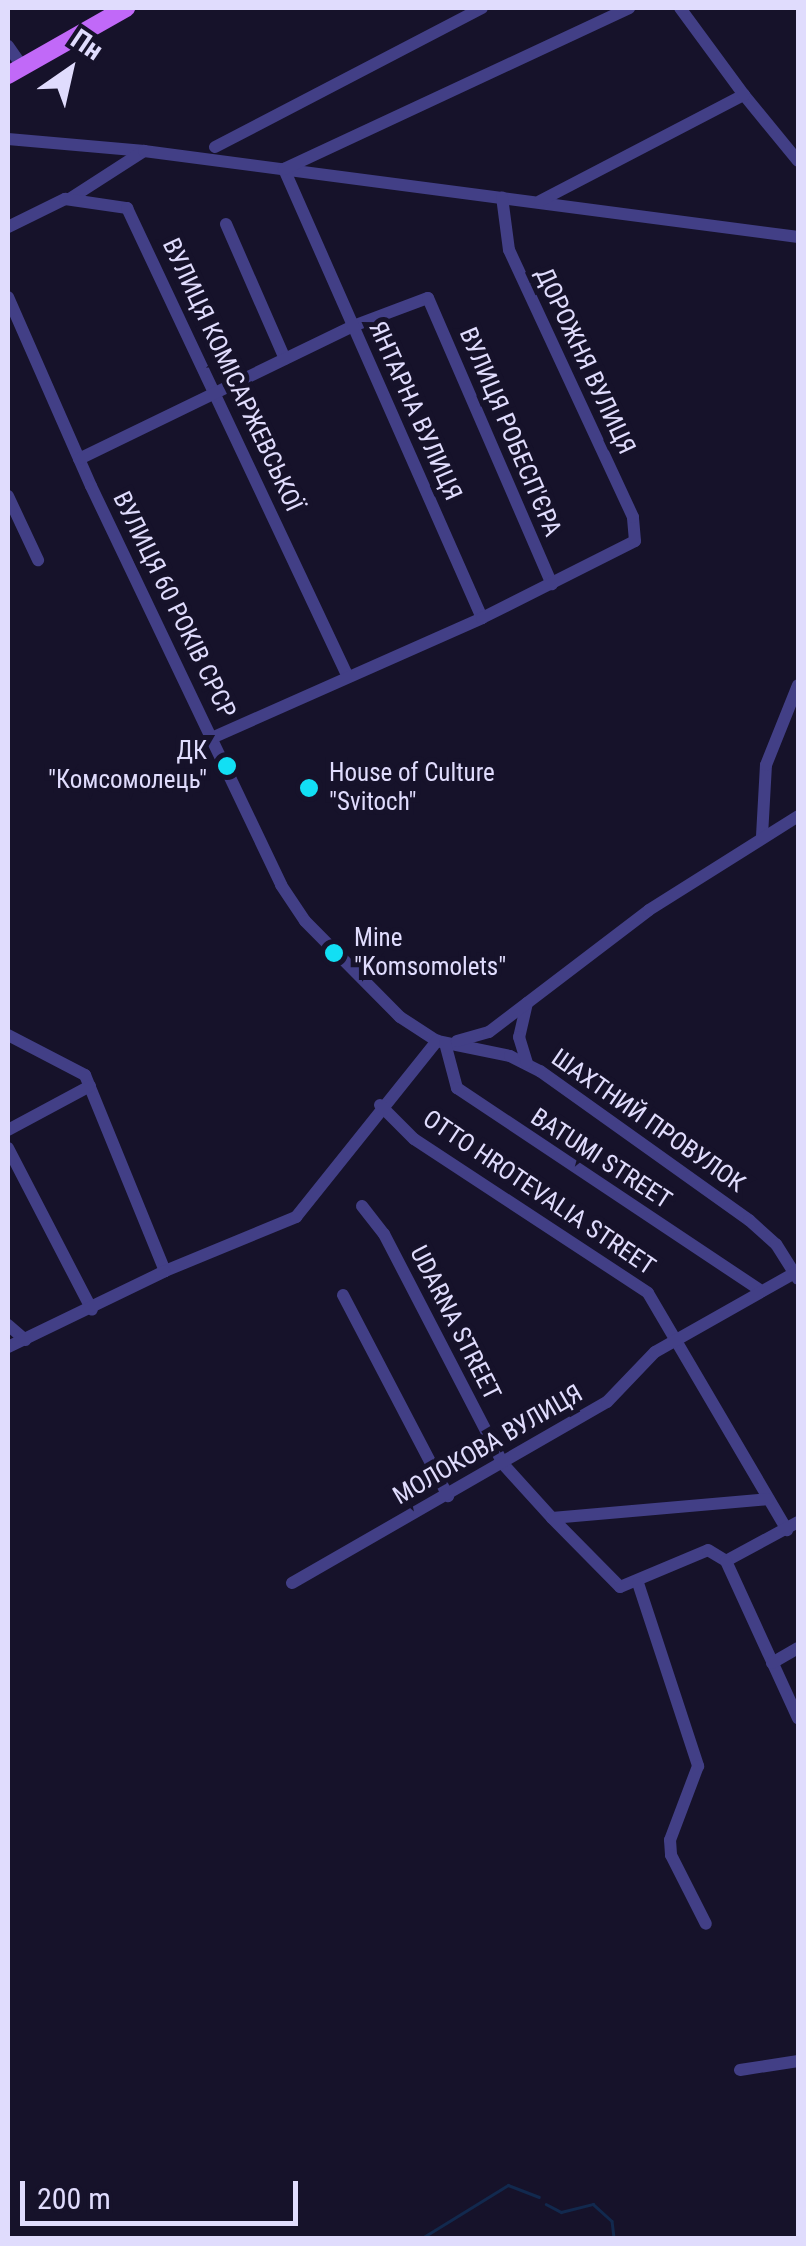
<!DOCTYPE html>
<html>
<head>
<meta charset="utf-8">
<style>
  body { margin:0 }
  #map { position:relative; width:806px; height:2246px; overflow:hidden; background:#16122a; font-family:"Roboto Condensed",sans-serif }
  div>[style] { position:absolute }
  .stream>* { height:2.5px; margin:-1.25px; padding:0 1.25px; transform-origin:1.25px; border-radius:1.25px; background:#12294e }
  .minor>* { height:12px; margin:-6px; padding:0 6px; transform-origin:6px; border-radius:6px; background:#423f86 }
  .major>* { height:18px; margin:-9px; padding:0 9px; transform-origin:9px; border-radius:9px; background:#c169f8 }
  .dots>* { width:28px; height:28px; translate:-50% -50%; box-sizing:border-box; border:5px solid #16122a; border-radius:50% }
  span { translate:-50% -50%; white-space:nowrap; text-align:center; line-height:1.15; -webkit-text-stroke:10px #16122a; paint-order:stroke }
  .street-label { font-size:25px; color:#e0dcfd }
  .poi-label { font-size:25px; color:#e0dcfd }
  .right { translate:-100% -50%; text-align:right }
  .left { translate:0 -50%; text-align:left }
  .frame { position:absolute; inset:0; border:10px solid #e0dcfd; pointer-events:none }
  .north { position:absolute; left:20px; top:20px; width:100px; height:100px; -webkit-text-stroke:8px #16122a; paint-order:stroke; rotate:34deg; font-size:28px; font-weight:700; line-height:40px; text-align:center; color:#e0dcfd }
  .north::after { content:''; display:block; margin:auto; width:35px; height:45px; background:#e0dcfd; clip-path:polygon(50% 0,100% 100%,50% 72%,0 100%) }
  .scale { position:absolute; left:20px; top:2181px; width:278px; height:45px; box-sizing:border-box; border:5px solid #e0dcfd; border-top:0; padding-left:12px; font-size:30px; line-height:35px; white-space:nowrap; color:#e0dcfd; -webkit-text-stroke:8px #16122a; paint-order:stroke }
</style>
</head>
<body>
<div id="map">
  <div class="stream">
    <i style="left:546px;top:2204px;width:17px;rotate:28deg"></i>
    <i style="left:561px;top:2212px;width:33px;rotate:-14deg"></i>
    <i style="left:593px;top:2204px;width:25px;rotate:42deg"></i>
    <i style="left:612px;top:2221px;width:17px;rotate:83deg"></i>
    <i style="left:422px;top:2238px;width:101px;rotate:-31.6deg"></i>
    <i style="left:508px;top:2185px;width:33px;rotate:21deg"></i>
  </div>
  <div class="minor">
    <i style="left:8px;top:46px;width:24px;rotate:55deg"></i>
    <i style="left:744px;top:95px;width:85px;rotate:50.7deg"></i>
    <i style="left:8px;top:139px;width:137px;rotate:5deg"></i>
    <i style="left:215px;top:147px;width:301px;rotate:-27.5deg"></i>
    <i style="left:71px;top:198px;width:87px;rotate:-32.8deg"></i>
    <i style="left:144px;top:151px;width:660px;rotate:7.49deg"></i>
    <i style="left:540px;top:201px;width:230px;rotate:-27.5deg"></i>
    <i style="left:744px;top:95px;width:108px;rotate:-126.3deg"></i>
    <i style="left:226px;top:224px;width:147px;rotate:66.4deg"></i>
    <i style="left:8px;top:227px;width:64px;rotate:-26.2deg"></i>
    <i style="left:65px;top:199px;width:63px;rotate:8.3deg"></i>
    <i style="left:127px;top:208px;width:518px;rotate:64.77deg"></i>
    <i style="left:8px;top:297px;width:206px;rotate:66.3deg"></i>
    <i style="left:91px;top:486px;width:442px;rotate:64.5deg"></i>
    <i style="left:281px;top:885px;width:43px;rotate:56.3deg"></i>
    <i style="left:305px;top:921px;width:135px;rotate:45.3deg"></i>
    <i style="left:400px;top:1017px;width:44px;rotate:33deg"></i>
    <i style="left:437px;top:1041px;width:75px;rotate:11.6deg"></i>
    <i style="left:510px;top:1056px;width:34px;rotate:27deg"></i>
    <i style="left:540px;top:1071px;width:257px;rotate:35.5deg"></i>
    <i style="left:749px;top:1220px;width:36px;rotate:42deg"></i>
    <i style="left:776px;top:1244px;width:41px;rotate:57.8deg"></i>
    <i style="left:79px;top:459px;width:305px;rotate:-25.9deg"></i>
    <i style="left:353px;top:326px;width:80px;rotate:-20.5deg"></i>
    <i style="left:428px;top:298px;width:312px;rotate:66.6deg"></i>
    <i style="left:8px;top:496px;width:71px;rotate:64.9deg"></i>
    <i style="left:482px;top:618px;width:491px;rotate:-113.8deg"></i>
    <i style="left:284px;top:169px;width:381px;rotate:-25deg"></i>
    <i style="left:214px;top:737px;width:293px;rotate:-23.9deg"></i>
    <i style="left:482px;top:618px;width:171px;rotate:-26.7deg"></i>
    <i style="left:635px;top:541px;width:24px;rotate:-95deg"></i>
    <i style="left:633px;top:517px;width:294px;rotate:-114.9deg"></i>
    <i style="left:509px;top:250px;width:53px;rotate:-97.5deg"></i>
    <i style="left:762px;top:836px;width:71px;rotate:-86.8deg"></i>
    <i style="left:766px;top:765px;width:86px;rotate:-68.2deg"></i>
    <i style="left:527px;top:1003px;width:35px;rotate:103deg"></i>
    <i style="left:519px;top:1037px;width:27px;rotate:73deg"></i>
    <i style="left:8px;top:1035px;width:87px;rotate:27.5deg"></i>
    <i style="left:85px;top:1075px;width:212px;rotate:67.8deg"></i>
    <i style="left:165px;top:1271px;width:142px;rotate:-22.4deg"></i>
    <i style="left:296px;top:1217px;width:226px;rotate:-51.3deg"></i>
    <i style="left:457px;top:1041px;width:33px;rotate:-16deg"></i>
    <i style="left:489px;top:1032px;width:201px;rotate:-37.3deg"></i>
    <i style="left:649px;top:910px;width:176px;rotate:-32.2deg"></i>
    <i style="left:445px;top:1043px;width:47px;rotate:75.1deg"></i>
    <i style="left:457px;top:1088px;width:366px;rotate:33.7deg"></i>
    <i style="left:380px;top:1105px;width:48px;rotate:45deg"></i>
    <i style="left:414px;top:1139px;width:280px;rotate:33.3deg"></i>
    <i style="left:648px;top:1293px;width:275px;rotate:59.6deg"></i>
    <i style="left:8px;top:1130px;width:93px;rotate:-28.2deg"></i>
    <i style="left:8px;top:1148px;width:182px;rotate:62.6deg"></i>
    <i style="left:362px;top:1206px;width:36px;rotate:52deg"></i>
    <i style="left:384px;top:1234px;width:259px;rotate:62.6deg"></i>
    <i style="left:503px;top:1464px;width:73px;rotate:47.8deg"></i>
    <i style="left:552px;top:1518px;width:217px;rotate:-5deg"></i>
    <i style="left:343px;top:1295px;width:227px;rotate:62.4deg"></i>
    <i style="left:8px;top:1325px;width:23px;rotate:41deg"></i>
    <i style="left:8px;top:1347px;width:174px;rotate:-25.8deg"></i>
    <i style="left:552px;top:1518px;width:97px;rotate:45.4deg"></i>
    <i style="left:620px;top:1587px;width:95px;rotate:-22.8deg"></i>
    <i style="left:708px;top:1550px;width:21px;rotate:31deg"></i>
    <i style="left:798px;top:1522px;width:82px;rotate:151.6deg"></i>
    <i style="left:726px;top:1561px;width:173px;rotate:65.4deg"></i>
    <i style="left:292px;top:1583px;width:363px;rotate:-29.9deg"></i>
    <i style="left:607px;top:1402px;width:69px;rotate:-46.2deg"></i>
    <i style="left:655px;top:1352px;width:164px;rotate:-29.5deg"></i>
    <i style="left:638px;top:1583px;width:193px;rotate:71.8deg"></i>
    <i style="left:698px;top:1766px;width:79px;rotate:110.7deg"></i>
    <i style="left:670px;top:1840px;width:15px;rotate:86deg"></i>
    <i style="left:671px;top:1855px;width:77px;rotate:63.1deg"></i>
    <i style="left:772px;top:1663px;width:30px;rotate:-30deg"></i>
    <i style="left:740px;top:2070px;width:59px;rotate:-8.8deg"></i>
  </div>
  <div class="major">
    <i style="left:8px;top:75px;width:136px;rotate:-29.6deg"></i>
  </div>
  <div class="dots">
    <i style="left:227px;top:766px;background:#12dff4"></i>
    <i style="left:309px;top:788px;background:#12dff4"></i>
    <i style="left:334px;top:953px;background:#12dff4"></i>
  </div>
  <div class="street-label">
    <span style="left:585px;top:361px;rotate:65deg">ДОРОЖНЯ ВУЛИЦЯ</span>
    <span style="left:232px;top:375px;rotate:65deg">ВУЛИЦЯ КОМІСАРЖЕВСЬКОЇ</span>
    <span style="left:415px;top:411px;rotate:66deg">ЯНТАРНА ВУЛИЦЯ</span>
    <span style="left:510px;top:432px;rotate:67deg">ВУЛИЦЯ РОБЕСП'ЄРА</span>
    <span style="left:174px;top:605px;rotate:64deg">ВУЛИЦЯ 60 РОКІВ СРСР</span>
    <span style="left:648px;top:1121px;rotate:35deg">ШАХТНИЙ ПРОВУЛОК</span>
    <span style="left:601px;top:1159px;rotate:33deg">BATUMI STREET</span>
    <span style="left:539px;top:1193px;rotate:34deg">OTTO HROTEVALIA STREET</span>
    <span style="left:455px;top:1323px;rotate:63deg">UDARNA STREET</span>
    <span style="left:488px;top:1445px;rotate:-30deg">МОЛОКОВА ВУЛИЦЯ</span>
  </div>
  <div class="poi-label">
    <span class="right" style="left:207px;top:766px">ДК<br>"Комсомолець"</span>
    <span class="left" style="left:329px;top:788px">House of Culture<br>"Svitoch"</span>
    <span class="left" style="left:354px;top:953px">Mine<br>"Komsomolets"</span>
  </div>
  <div class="frame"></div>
  <div class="north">Пн</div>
  <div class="scale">200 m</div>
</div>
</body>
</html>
